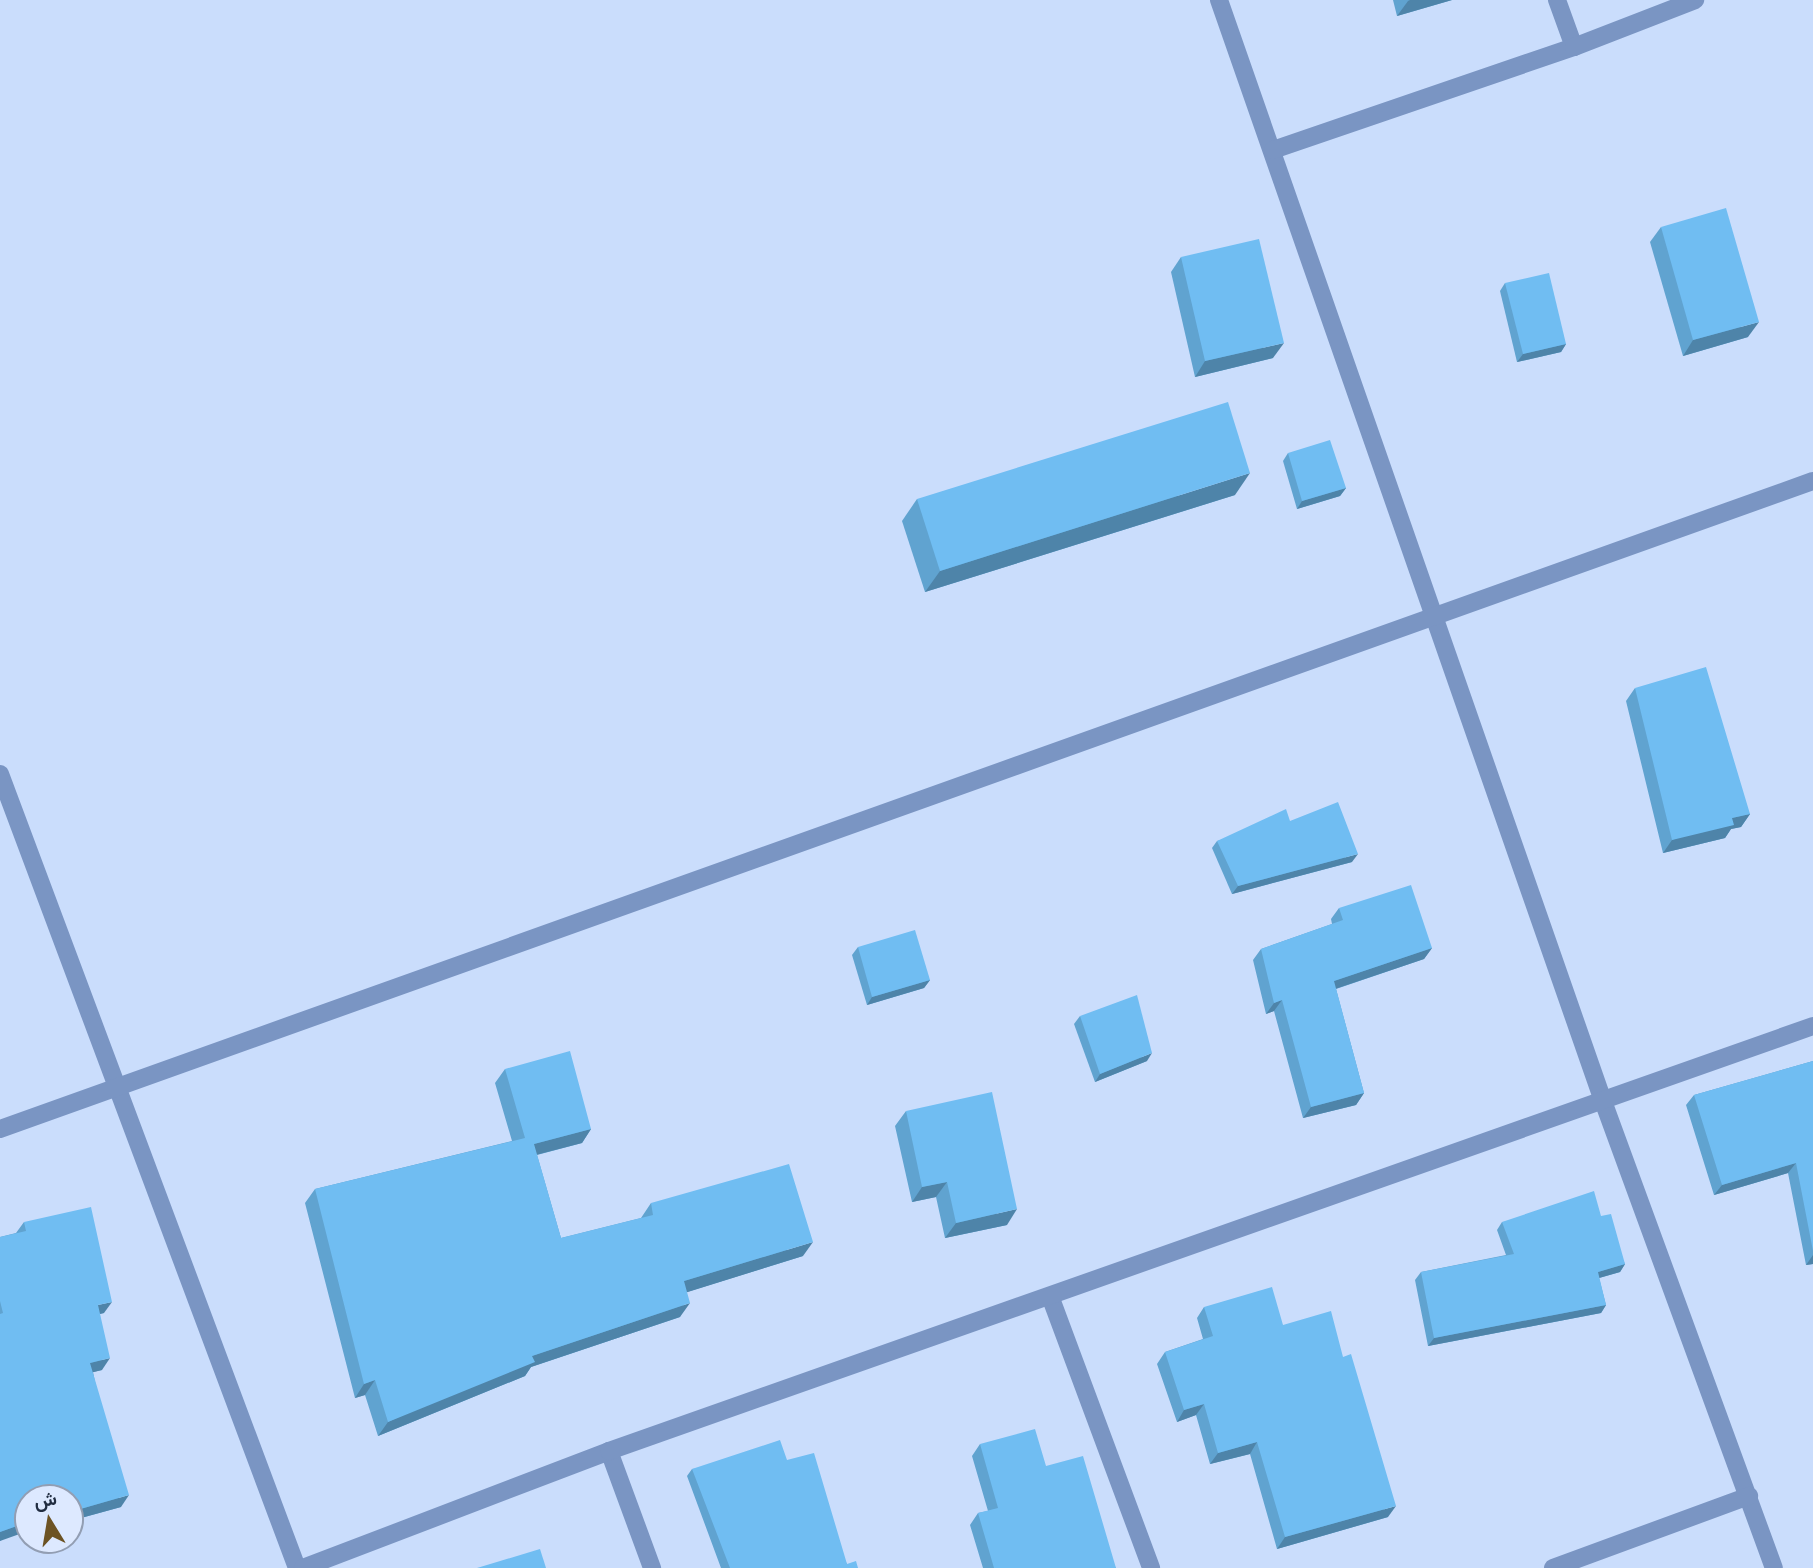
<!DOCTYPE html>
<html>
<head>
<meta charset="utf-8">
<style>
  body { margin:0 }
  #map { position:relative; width:1813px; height:1568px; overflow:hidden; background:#caddfc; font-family:Signika,Vazirmatn,sans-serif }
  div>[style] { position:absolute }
  .minor>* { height:18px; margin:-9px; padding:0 9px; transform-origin:9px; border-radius:9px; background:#7a95c3 }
  .wall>* { inset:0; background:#60a3d0 }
  .shaded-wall>* { inset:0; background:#4e84a9 }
  .building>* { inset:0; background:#70bdf2 }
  span { translate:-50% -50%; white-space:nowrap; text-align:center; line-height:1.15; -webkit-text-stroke:5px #dde9ff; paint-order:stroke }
  .north { position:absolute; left:14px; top:1484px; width:70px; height:70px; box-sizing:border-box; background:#dde9ff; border:2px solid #929eb3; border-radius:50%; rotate:349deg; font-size:19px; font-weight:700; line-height:28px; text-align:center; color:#212d41 }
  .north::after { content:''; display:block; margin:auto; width:24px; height:32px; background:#6c5324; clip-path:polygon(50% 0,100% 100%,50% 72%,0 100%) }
</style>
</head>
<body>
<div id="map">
  <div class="minor">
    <i style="left:1219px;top:0;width:1166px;rotate:70.77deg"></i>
    <i style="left:1603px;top:1101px;width:497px;rotate:69.9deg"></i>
    <i style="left:1557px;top:0;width:50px;rotate:70.1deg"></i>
    <i style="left:1273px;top:150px;width:318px;rotate:-18.9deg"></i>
    <i style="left:1574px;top:47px;width:130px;rotate:-21.2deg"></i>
    <i style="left:0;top:774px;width:848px;rotate:69.49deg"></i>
    <i style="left:0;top:1129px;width:1925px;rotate:-19.67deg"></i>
    <i style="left:1050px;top:1296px;width:290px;rotate:69.6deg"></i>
    <i style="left:609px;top:1451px;width:125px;rotate:69.8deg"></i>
    <i style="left:303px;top:1568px;width:328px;rotate:-20.9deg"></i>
    <i style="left:609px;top:1451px;width:1277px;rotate:-19.44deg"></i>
    <i style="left:1553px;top:1568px;width:209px;rotate:-20.2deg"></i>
  </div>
  <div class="wall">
    <i style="clip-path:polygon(1393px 0,1452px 0,1397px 16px)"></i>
    <i style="clip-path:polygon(1661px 227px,1748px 337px,1683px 356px,1650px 242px)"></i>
    <i style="clip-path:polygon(1181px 257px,1273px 358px,1195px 377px,1171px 272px)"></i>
    <i style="clip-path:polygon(1505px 283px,1566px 344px,1561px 352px,1517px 362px,1500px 291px)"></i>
    <i style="clip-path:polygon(1288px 453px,1346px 488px,1340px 496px,1297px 509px,1283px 461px)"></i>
    <i style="clip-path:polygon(1235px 495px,925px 592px,902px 521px,917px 499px)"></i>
    <i style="clip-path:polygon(1635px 688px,1750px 814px,1741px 827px,1731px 829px,1725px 838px,1663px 853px,1626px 701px)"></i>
    <i style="clip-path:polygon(1290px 821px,1352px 862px,1232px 894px,1212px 848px,1217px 841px)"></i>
    <i style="clip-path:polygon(1339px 908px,1432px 948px,1424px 959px,1336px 989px,1364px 1093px,1356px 1105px,1303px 1118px,1274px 1011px,1266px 1014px,1253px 960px,1261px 949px,1332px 924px,1331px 919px)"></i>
    <i style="clip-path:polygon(858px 947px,930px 980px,924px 988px,867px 1005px,852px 955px)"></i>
    <i style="clip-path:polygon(1080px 1016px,1147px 1061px,1095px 1082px,1074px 1024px)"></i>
    <i style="clip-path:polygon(1813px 1061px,1813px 1264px,1806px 1265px,1788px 1173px,1714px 1195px,1686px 1105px,1694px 1095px)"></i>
    <i style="clip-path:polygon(505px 1069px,591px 1129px,582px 1143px,537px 1155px,561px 1238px,641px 1218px,651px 1203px,803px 1256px,687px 1292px,680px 1317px,531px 1367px,525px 1376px,378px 1436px,365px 1395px,355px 1398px,305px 1203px,315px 1189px,512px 1141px,495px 1083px)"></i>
    <i style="clip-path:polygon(906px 1111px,1007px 1225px,945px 1238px,936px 1197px,912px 1202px,895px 1126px)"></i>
    <i style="clip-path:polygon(1601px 1216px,1625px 1264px,1620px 1272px,1599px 1278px,1606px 1305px,1601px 1313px,1428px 1346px,1415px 1280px,1421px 1272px,1506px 1255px,1497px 1230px,1502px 1222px)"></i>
    <i style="clip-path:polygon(24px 1222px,104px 1313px,100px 1314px,102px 1370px,93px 1372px,121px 1507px,70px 1521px,70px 1498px,0 1541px,0 1237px,16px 1233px)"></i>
    <i style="clip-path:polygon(1204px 1307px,1283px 1325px,1388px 1517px,1277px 1549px,1250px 1454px,1210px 1464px,1196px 1415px,1177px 1422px,1157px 1364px,1165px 1352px,1203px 1339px,1197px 1318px)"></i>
    <i style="clip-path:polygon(980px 1444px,1046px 1466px,1116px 1568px,983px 1568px,970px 1525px,978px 1513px,988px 1511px,972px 1456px)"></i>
    <i style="clip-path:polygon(787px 1460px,847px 1564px,858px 1568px,721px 1568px,687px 1476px,692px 1469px)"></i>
  </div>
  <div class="shaded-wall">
    <i style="clip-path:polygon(1410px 0,1452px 0,1397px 16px,1408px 1px)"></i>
    <i style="clip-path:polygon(1759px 322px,1748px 337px,1683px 356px,1693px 340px)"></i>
    <i style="clip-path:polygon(1284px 343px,1273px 358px,1195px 377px,1205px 361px)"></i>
    <i style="clip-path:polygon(1566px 344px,1561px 352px,1517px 362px,1523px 354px)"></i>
    <i style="clip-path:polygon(1250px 473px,1235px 495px,925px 592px,940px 571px)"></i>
    <i style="clip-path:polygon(1346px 488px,1340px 496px,1297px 509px,1302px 501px)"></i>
    <i style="clip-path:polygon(1750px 814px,1741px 827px,1731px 829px,1725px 838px,1663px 853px,1672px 840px,1732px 818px)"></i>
    <i style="clip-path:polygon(1358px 854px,1352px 862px,1232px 894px,1238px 886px)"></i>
    <i style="clip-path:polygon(1432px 948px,1424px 959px,1326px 992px,1334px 981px)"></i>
    <i style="clip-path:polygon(930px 980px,924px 988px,867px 1005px,872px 997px)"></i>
    <i style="clip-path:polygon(1282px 1000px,1274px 1011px,1266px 1014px,1274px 1003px)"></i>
    <i style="clip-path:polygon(1152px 1053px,1147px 1061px,1095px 1082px,1100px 1074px)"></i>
    <i style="clip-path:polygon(1364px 1093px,1356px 1105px,1303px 1118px,1311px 1107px)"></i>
    <i style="clip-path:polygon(591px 1129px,582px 1143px,524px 1158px,534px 1144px)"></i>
    <i style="clip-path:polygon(1796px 1163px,1788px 1173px,1714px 1195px,1722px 1185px)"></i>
    <i style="clip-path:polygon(947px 1182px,936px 1197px,912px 1202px,922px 1187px)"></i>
    <i style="clip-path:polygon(1017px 1209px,1007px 1225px,945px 1238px,956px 1223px)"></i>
    <i style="clip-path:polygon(813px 1242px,803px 1256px,675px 1296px,684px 1281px)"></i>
    <i style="clip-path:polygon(1813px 1255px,1813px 1264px,1806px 1265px)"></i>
    <i style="clip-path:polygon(1625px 1264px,1620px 1272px,1592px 1280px,1598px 1272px)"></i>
    <i style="clip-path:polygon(112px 1302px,104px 1313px,90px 1316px,98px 1305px)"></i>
    <i style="clip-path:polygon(690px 1303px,680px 1317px,531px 1367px,525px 1376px,378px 1436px,388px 1422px,532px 1356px)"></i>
    <i style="clip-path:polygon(1606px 1305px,1601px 1313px,1428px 1346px,1434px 1338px)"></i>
    <i style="clip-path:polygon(110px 1358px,102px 1370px,82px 1375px,90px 1363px)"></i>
    <i style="clip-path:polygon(375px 1380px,365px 1395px,355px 1398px,364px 1384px)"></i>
    <i style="clip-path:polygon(1204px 1404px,1196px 1415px,1177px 1422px,1184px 1410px)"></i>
    <i style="clip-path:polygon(1257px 1442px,1250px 1454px,1210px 1464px,1218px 1453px)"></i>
    <i style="clip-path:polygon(129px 1495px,121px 1507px,70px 1521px,70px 1512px)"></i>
    <i style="clip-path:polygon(1396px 1506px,1388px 1517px,1277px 1549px,1285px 1537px)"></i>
    <i style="clip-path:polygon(28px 1522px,28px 1531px,0 1541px,0 1532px)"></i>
  </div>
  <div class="building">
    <i style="clip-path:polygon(1726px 208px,1759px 322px,1693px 340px,1661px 227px)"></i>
    <i style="clip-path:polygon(1259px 239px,1284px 343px,1205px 361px,1181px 257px)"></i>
    <i style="clip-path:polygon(1549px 273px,1566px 344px,1523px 354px,1505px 283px)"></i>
    <i style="clip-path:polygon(1228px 402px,1250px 473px,940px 571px,917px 499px)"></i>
    <i style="clip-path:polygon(1330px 440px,1346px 488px,1302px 501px,1288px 453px)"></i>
    <i style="clip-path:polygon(1706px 667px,1750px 814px,1732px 818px,1734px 825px,1672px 840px,1635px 688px)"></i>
    <i style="clip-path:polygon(1338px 802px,1358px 854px,1238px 886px,1217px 841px,1286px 809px,1290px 821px)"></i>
    <i style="clip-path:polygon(1411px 885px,1432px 948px,1334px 981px,1364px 1093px,1311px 1107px,1282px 1000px,1274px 1003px,1261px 949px,1343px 920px,1339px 908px)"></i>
    <i style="clip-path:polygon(915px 930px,930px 980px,872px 997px,858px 947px)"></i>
    <i style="clip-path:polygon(1137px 995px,1152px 1053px,1100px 1074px,1080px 1016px)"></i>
    <i style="clip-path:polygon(570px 1051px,591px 1129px,534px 1144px,561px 1238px,653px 1215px,651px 1203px,789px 1164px,813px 1242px,684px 1281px,690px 1303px,532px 1356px,535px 1362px,388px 1422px,375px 1380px,364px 1384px,315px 1189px,525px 1138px,505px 1069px)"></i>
    <i style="clip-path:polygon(1813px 1061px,1813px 1251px,1796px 1163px,1722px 1185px,1694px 1095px)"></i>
    <i style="clip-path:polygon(992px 1092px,1017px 1209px,956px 1223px,947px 1182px,922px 1187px,906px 1111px)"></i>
    <i style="clip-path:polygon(1594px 1191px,1601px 1216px,1611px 1214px,1625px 1264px,1598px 1272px,1606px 1305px,1434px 1338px,1421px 1272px,1514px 1254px,1502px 1222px)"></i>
    <i style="clip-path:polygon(91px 1207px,112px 1302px,98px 1305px,110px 1358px,90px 1363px,129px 1495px,70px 1512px,70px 1498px,28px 1498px,28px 1522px,0 1532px,0 1314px,3px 1313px,0 1301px,0 1237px,26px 1231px,24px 1222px)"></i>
    <i style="clip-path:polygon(1272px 1287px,1283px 1325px,1331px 1311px,1343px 1357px,1351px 1354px,1396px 1506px,1285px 1537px,1257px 1442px,1218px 1453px,1204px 1404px,1184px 1410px,1165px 1352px,1213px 1336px,1204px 1307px)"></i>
    <i style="clip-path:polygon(1035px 1429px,1046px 1466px,1083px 1456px,1116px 1568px,994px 1568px,978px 1513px,998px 1508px,980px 1444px)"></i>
    <i style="clip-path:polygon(780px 1440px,787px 1460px,814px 1453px,847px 1564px,856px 1561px,858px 1568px,730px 1568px,692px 1469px)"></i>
    <i style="clip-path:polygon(540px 1549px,546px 1568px,477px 1568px)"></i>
  </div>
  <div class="north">ش</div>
</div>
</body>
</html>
